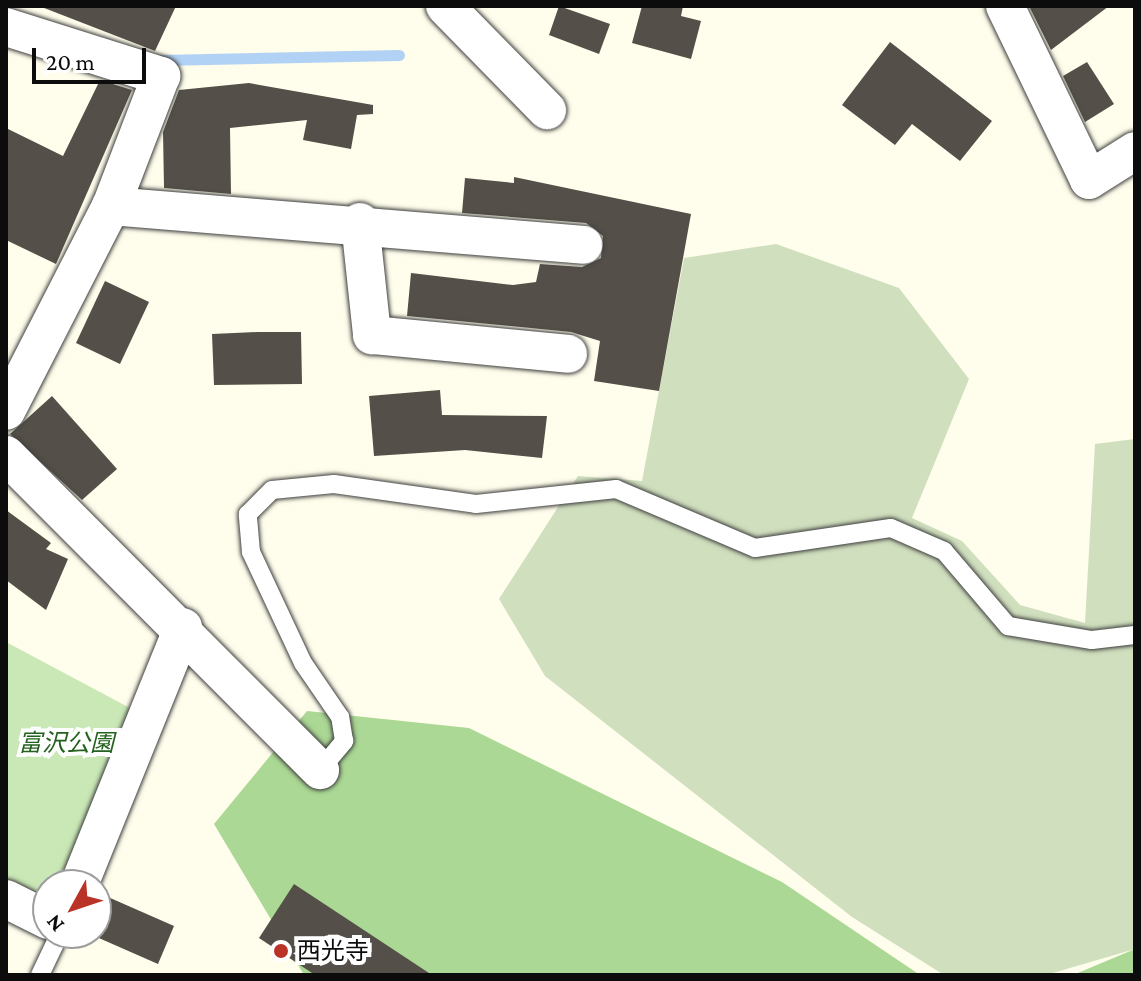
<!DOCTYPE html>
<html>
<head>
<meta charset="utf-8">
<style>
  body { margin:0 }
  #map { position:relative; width:1141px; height:981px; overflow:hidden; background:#fffdeb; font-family:"Crimson Pro","Noto Sans JP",serif }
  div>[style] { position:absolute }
  .green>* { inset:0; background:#c9e8b6 }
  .forest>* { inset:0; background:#abd895 }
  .cemetery>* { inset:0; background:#d0dfbe }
  .stream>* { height:11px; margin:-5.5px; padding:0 5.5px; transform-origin:5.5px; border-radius:5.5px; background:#b1d2f5 }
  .building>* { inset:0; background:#544f48 }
  .roads { filter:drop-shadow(0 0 2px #3f3f3f) drop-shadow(0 0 2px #3f3f3f) }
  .lane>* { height:18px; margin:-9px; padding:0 9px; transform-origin:9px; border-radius:9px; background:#fff }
  .street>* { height:38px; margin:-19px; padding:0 19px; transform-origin:19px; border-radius:19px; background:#fff }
  .dots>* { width:22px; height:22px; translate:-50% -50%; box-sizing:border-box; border:4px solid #fff; border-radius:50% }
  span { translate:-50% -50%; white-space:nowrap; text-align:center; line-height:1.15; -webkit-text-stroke:8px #fff; paint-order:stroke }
  .park-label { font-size:24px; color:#23621e; font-style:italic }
  .poi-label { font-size:24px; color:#0c0c0c }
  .left { translate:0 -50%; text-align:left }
  .frame { position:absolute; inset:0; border:8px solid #0c0c0c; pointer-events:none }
  .north { position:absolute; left:32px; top:869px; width:80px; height:80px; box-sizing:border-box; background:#fff; border:2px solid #9e9e9e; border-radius:50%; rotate:230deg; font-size:22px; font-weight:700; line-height:32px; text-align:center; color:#0c0c0c }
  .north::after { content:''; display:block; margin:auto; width:28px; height:36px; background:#b93326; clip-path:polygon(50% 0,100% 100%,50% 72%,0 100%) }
  .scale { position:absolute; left:32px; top:48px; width:114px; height:36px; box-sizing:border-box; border:4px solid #0c0c0c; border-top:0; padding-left:10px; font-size:24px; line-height:28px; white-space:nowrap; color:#0c0c0c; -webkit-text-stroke:6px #fff; paint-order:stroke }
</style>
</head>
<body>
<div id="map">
  <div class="green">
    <i style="clip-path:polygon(6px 642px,143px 715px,69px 885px,48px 885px,48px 902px,6px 881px)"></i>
  </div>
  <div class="forest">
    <i style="clip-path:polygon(307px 711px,469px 728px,782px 882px,920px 975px,304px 975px,214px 824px)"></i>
    <i style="clip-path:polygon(1135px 949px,1135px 975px,1073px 975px)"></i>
  </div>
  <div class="cemetery">
    <i style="clip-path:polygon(776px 244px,899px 288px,969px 379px,912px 518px,962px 541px,1020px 605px,1085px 623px,1095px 444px,1135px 439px,1135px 949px,1046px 975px,944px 975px,852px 917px,545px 676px,499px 599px,578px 476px,642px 481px,684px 258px)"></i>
  </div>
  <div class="stream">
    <i style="left:160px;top:60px;width:239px;rotate:-1.2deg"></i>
  </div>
  <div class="building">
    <i style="clip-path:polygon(39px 6px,176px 6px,155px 51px)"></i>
    <i style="clip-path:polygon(559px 6px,610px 24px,599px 54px,549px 35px)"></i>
    <i style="clip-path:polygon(642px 6px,683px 6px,681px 16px,701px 21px,691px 59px,632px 43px)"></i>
    <i style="clip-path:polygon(1029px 6px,1109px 6px,1051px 50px)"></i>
    <i style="clip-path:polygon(890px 42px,992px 121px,960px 161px,912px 124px,895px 145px,842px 105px)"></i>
    <i style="clip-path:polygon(1087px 62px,1114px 104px,1085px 122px,1063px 76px)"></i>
    <i style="clip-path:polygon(100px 80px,132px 90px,56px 264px,6px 240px,6px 128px,63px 156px)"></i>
    <i style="clip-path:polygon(249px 83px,373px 105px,373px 114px,357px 115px,351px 149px,303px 140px,307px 120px,230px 128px,231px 194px,164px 188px,163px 132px,179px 90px)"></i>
    <i style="clip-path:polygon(514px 177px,691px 214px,659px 391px,594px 381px,600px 341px,571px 332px,407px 316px,411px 273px,513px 285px,536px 282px,540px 264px,582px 267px,601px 258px,603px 236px,586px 223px,462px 213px,465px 178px,514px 183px)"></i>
    <i style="clip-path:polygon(105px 281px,149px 302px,120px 364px,76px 343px)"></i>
    <i style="clip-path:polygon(257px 332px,301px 332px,302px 384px,214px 385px,212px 334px)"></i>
    <i style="clip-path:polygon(440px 390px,442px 415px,547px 416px,542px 458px,465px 450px,374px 456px,369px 396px)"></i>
    <i style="clip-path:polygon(52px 396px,117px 469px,82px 500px,10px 434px)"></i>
    <i style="clip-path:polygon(6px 510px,51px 543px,46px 549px,68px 559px,46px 610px,6px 580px)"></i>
    <i style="clip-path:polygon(294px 884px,432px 975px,315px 975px,259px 938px)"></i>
    <i style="clip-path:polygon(108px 897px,174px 926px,158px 964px,92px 935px)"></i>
  </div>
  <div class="roads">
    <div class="lane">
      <i style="left:320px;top:770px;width:38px;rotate:-50deg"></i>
      <i style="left:344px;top:741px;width:24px;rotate:-99deg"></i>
      <i style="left:340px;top:717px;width:65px;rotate:-124.4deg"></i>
      <i style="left:303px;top:663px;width:123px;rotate:-115.1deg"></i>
      <i style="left:251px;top:552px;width:38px;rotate:-95deg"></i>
      <i style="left:248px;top:514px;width:34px;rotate:-45deg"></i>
      <i style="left:272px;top:490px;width:62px;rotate:-5.5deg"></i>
      <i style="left:334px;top:484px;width:143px;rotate:8deg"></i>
      <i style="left:476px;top:504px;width:141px;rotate:-6.1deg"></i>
      <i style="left:616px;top:489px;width:151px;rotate:23deg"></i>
      <i style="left:755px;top:548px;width:137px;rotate:-8.4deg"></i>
      <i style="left:891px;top:528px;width:58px;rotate:23.5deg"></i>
      <i style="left:944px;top:551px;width:99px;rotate:49.5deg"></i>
      <i style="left:1008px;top:626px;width:85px;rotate:9.5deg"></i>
      <i style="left:1092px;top:640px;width:43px;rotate:-6.6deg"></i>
      <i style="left:40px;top:975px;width:47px;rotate:-64.5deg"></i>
    </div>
    <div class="street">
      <i style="left:445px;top:6px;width:146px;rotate:45.6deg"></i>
      <i style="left:1005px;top:6px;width:193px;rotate:64.2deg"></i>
      <i style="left:1089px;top:180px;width:54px;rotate:-32.2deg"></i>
      <i style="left:6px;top:27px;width:163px;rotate:17.5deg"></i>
      <i style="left:161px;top:76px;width:139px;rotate:111deg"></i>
      <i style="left:111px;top:206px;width:230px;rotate:117.1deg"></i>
      <i style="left:111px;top:206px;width:474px;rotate:4.7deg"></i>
      <i style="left:360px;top:222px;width:114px;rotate:83.9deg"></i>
      <i style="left:372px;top:335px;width:197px;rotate:5.5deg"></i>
      <i style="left:6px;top:455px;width:445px;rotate:45.1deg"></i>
      <i style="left:79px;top:885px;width:278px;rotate:-68deg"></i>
      <i style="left:6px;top:899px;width:47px;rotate:26.6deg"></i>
    </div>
  </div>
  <div class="dots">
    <i style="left:281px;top:951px;background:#b93326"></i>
  </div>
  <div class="park-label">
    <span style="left:66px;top:743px">富沢公園</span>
  </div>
  <div class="poi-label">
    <span class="left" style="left:297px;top:951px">西光寺</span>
  </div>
  <div class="frame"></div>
  <div class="north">N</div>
  <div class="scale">20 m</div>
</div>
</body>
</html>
